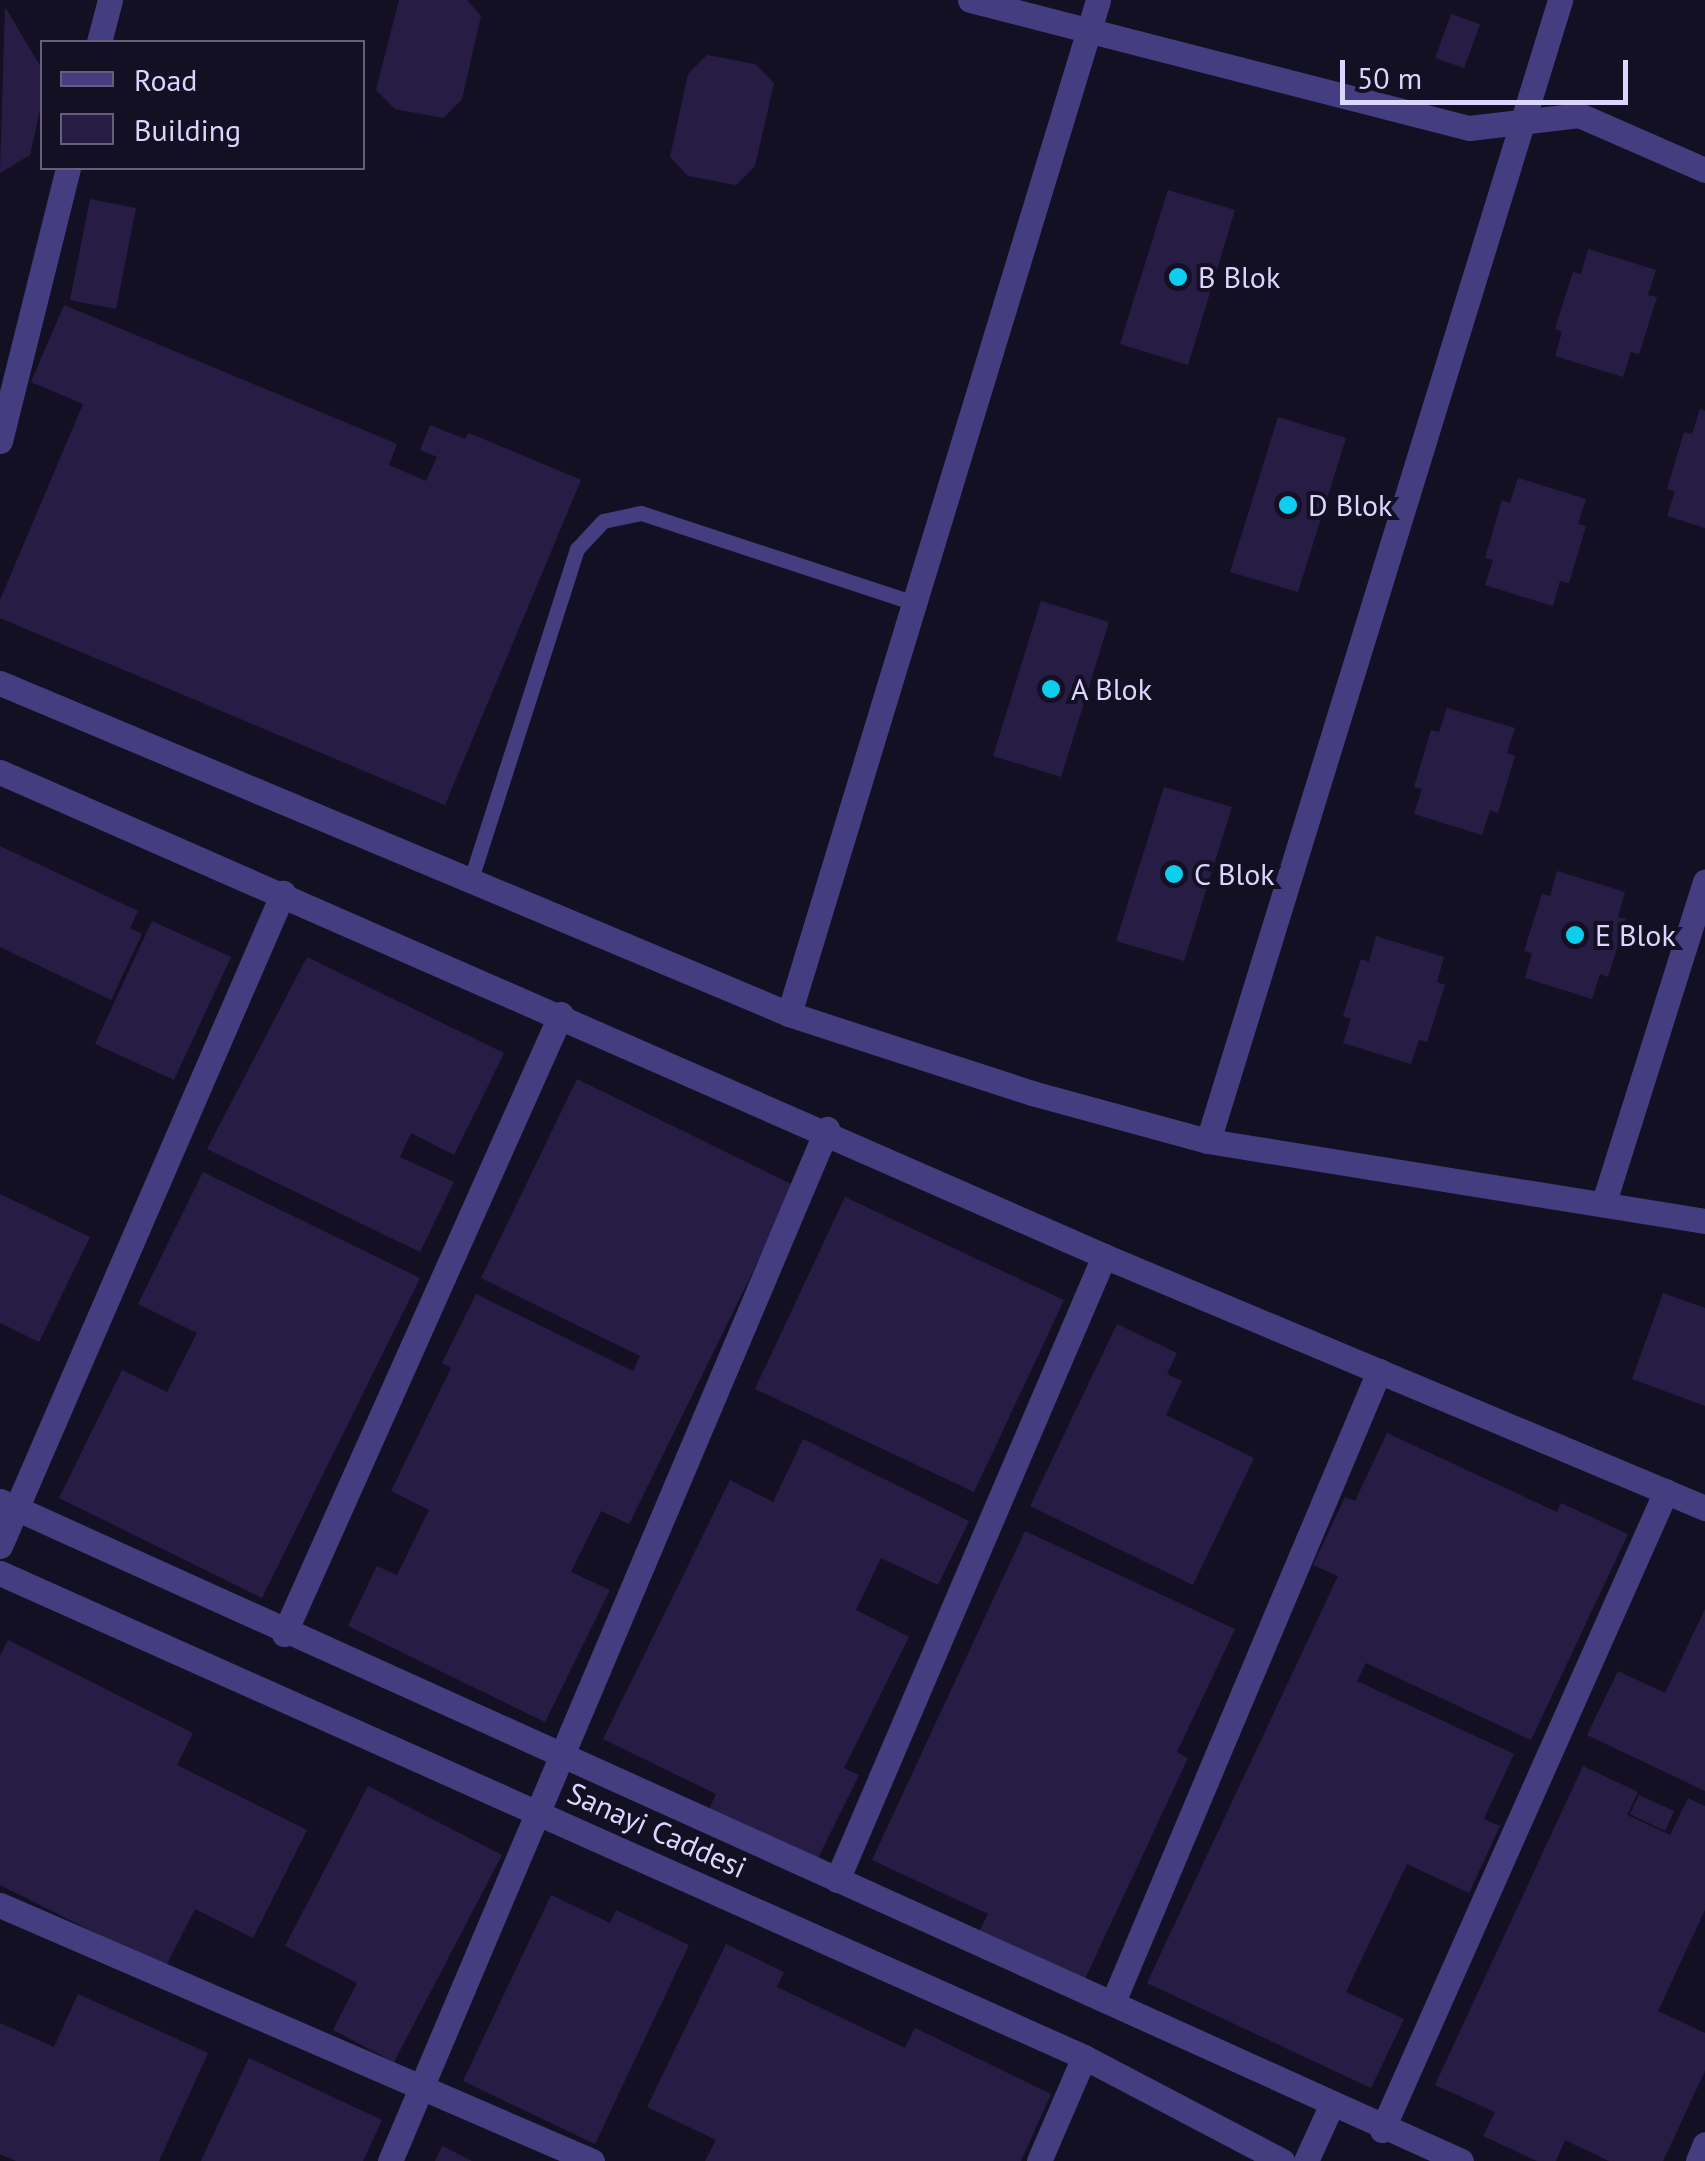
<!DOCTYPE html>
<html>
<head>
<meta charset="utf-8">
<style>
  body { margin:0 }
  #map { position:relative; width:1705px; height:2161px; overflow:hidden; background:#141024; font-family:"PT Sans",sans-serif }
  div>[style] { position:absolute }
  .building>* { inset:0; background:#271d44 }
  .service>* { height:15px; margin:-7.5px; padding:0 7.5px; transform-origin:7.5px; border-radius:7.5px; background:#443e80 }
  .minor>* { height:25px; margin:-12.5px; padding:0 12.5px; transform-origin:12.5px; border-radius:12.5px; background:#443e80 }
  .dots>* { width:28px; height:28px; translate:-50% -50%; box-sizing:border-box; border:5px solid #141024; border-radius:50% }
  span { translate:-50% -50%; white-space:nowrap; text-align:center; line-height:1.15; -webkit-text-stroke:8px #141024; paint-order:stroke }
  .poi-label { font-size:30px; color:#dcd5fd }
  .left { translate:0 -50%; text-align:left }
  .street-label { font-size:30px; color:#dcd5fd }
  .legend { position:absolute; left:40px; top:40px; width:325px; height:130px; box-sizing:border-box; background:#141024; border:2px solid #645f7b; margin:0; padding:12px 18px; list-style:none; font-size:30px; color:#dcd5fd }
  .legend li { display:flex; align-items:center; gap:20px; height:50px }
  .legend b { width:50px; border:2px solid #645f7b }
  .scale { position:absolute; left:1340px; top:60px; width:288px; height:45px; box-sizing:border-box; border:5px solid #dcd5fd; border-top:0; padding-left:12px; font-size:30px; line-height:35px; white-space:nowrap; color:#dcd5fd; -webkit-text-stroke:8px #141024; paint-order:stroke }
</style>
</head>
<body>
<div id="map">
  <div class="building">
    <i style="clip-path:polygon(399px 0,467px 0,481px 16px,462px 99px,443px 118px,395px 109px,376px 90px)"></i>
    <i style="clip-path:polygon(5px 7px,42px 69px,42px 101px,30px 155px,0 173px)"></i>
    <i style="clip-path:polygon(1451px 14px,1480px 24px,1464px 68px,1435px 58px)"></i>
    <i style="clip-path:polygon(707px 55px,755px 64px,774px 83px,755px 166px,736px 185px,688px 176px,670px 157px,688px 74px)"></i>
    <i style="clip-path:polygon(1168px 190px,1235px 210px,1188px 365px,1120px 344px)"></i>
    <i style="clip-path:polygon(90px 199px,136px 208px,116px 309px,70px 300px)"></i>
    <i style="clip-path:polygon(1588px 249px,1656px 270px,1648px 295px,1657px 297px,1639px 354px,1631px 352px,1623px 377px,1555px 356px,1562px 332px,1555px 329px,1573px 272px,1581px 274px)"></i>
    <i style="clip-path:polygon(64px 305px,397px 444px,389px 465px,426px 481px,437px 457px,420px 450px,430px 425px,465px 439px,469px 433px,581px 480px,445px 805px,0 618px,0 600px,83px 404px,31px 382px)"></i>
    <i style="clip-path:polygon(1700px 409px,1705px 411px,1705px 528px,1667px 516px,1675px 491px,1667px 489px,1684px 432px,1692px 434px)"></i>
    <i style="clip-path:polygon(1278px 417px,1346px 438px,1298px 592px,1230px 572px)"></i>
    <i style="clip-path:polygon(1518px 478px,1586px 499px,1578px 524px,1586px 526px,1569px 583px,1560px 581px,1553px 606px,1485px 585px,1493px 560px,1485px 558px,1502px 500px,1510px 503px)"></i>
    <i style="clip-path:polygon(1041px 601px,1109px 622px,1061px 777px,993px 756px)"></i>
    <i style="clip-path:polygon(1447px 708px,1515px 728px,1507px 753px,1515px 756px,1498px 813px,1490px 810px,1482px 835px,1414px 814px,1422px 789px,1414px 787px,1431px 730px,1439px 732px)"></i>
    <i style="clip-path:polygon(1164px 787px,1232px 807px,1184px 961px,1116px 941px)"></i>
    <i style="clip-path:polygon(0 846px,138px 911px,130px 928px,142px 934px,111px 1000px,0 947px)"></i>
    <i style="clip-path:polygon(1557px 871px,1625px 892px,1618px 917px,1626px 919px,1608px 977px,1600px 974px,1592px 999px,1525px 978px,1532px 953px,1524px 951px,1542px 894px,1550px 896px)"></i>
    <i style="clip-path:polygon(152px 921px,231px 957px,174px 1080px,95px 1044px)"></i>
    <i style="clip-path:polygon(1376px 936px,1444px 957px,1437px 982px,1445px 985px,1427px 1042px,1419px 1040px,1411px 1064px,1343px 1043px,1351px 1019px,1343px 1016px,1361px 959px,1369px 962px)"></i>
    <i style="clip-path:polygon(307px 957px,504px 1053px,454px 1155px,411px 1133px,400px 1157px,454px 1182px,420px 1252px,207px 1149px)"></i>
    <i style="clip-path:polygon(577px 1079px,795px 1186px,629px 1524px,601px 1511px,571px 1572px,610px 1590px,545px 1722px,348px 1626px,377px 1566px,397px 1575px,429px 1510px,391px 1491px,451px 1368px,442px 1363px,476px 1294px,633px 1371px,640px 1356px,481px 1278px)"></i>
    <i style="clip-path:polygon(203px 1172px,420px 1278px,262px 1598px,59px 1498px,122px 1370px,167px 1392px,197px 1333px,138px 1304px)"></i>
    <i style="clip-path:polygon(0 1194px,90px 1237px,39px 1342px,0 1323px)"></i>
    <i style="clip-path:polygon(845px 1197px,1064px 1300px,974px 1492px,755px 1389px)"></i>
    <i style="clip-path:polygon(1663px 1293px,1705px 1308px,1705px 1406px,1632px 1379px)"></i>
    <i style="clip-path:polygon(1117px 1324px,1177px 1353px,1167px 1374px,1182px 1381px,1166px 1415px,1254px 1458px,1193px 1585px,1030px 1506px)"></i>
    <i style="clip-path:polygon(1387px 1433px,1557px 1512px,1561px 1503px,1628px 1534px,1531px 1740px,1366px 1663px,1357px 1681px,1514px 1754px,1484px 1819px,1500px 1826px,1469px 1893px,1407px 1864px,1346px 1992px,1404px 2019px,1371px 2088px,1147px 1983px,1338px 1576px,1313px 1565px,1345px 1497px,1355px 1501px)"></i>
    <i style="clip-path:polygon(803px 1439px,969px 1521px,938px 1585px,881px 1558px,856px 1610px,909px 1637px,844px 1768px,859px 1775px,815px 1864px,708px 1811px,716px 1794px,603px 1739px,730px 1480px,773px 1502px)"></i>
    <i style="clip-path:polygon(1025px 1531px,1235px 1629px,1177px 1752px,1188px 1758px,1084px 1981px,979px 1932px,988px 1914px,872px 1860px)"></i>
    <i style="clip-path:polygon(1705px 1609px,1705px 1791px,1587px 1735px,1618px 1671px,1665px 1693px)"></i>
    <i style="clip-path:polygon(8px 1640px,193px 1733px,177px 1765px,307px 1830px,253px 1938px,195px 1909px,165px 1968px,0 1885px,0 1656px)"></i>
    <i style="clip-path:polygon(1583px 1766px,1638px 1792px,1627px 1815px,1670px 1835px,1688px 1798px,1705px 1806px,1705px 1910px,1658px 2011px,1705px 2033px,1705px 2071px,1663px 2161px,1609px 2161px,1565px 2140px,1556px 2161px,1537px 2161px,1483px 2136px,1495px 2112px,1435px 2085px)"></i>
    <i style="clip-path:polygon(368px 1786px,502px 1855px,394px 2062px,333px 2030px,357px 1983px,285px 1946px)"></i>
    <i style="clip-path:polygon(1639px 1795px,1674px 1811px,1665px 1831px,1630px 1814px)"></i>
    <i style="clip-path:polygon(551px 1895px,610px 1923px,616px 1910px,689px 1945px,595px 2144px,463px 2081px)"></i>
    <i style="clip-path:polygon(726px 1944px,784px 1972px,777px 1987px,905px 2048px,915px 2028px,1051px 2094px,1021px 2161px,705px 2161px,716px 2140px,647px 2107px)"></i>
    <i style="clip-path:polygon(78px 1994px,208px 2053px,159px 2161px,16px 2161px,0 2154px,0 2023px,54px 2047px)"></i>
    <i style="clip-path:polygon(249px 2058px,382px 2120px,363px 2161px,201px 2161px)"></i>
    <i style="clip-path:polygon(442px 2146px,472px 2161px,435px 2161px)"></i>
  </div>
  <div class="service">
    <i style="left:470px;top:882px;width:350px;rotate:-72.2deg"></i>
    <i style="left:577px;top:549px;width:38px;rotate:-47deg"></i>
    <i style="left:603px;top:521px;width:39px;rotate:-12deg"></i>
    <i style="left:641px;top:513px;width:285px;rotate:18.2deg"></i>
  </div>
  <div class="minor">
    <i style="left:970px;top:0;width:515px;rotate:14.39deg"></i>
    <i style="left:1469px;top:128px;width:111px;rotate:-6.7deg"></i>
    <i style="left:1579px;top:115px;width:137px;rotate:23.6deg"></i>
    <i style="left:99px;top:42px;width:43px;rotate:-75.3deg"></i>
    <i style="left:0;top:441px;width:281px;rotate:-76deg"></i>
    <i style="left:0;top:683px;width:856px;rotate:22.76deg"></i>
    <i style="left:789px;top:1014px;width:256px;rotate:18deg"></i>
    <i style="left:1032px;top:1093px;width:182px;rotate:15.3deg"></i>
    <i style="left:1208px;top:1141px;width:503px;rotate:9.14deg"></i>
    <i style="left:0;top:772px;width:1205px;rotate:23.67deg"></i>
    <i style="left:1104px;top:1256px;width:652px;rotate:22.75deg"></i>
    <i style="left:789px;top:1014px;width:1060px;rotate:-73.05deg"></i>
    <i style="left:1208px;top:1141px;width:1194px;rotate:-72.85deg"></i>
    <i style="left:1604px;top:1202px;width:336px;rotate:-72.5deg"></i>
    <i style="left:0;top:1501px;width:1603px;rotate:24.31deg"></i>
    <i style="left:0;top:1546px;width:712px;rotate:-66.57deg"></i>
    <i style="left:0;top:1573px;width:1187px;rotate:24.06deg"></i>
    <i style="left:1084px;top:2057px;width:224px;rotate:27.7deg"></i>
    <i style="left:284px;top:1634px;width:679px;rotate:-65.93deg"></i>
    <i style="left:837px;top:1880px;width:679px;rotate:-66.83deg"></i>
    <i style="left:0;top:1905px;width:645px;rotate:23.39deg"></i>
    <i style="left:1113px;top:2002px;width:685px;rotate:-67.14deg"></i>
    <i style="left:1382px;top:2130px;width:699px;rotate:-66.04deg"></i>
    <i style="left:390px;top:2161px;width:1121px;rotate:-67.05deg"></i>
    <i style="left:1039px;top:2161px;width:113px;rotate:-66.6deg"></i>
    <i style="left:1306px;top:2161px;width:60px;rotate:-65.6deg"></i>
    <i style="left:1698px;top:2161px;width:18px;rotate:-68deg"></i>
  </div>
  <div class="dots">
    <i style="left:1178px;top:277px;background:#0ecef0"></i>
    <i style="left:1288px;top:505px;background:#0ecef0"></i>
    <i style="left:1051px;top:689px;background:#0ecef0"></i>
    <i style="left:1174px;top:874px;background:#0ecef0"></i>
    <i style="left:1575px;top:935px;background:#0ecef0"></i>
  </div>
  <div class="poi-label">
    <span class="left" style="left:1198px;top:277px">B Blok</span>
    <span class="left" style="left:1308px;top:505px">D Blok</span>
    <span class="left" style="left:1071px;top:689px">A Blok</span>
    <span class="left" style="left:1194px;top:874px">C Blok</span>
    <span class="left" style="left:1595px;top:935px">E Blok</span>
  </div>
  <div class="street-label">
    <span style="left:657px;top:1830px;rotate:24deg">Sanayi Caddesi</span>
  </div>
  <ul class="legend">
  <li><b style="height:12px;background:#443e80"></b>Road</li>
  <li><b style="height:28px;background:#271d44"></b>Building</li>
  </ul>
  <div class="scale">50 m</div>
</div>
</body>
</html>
